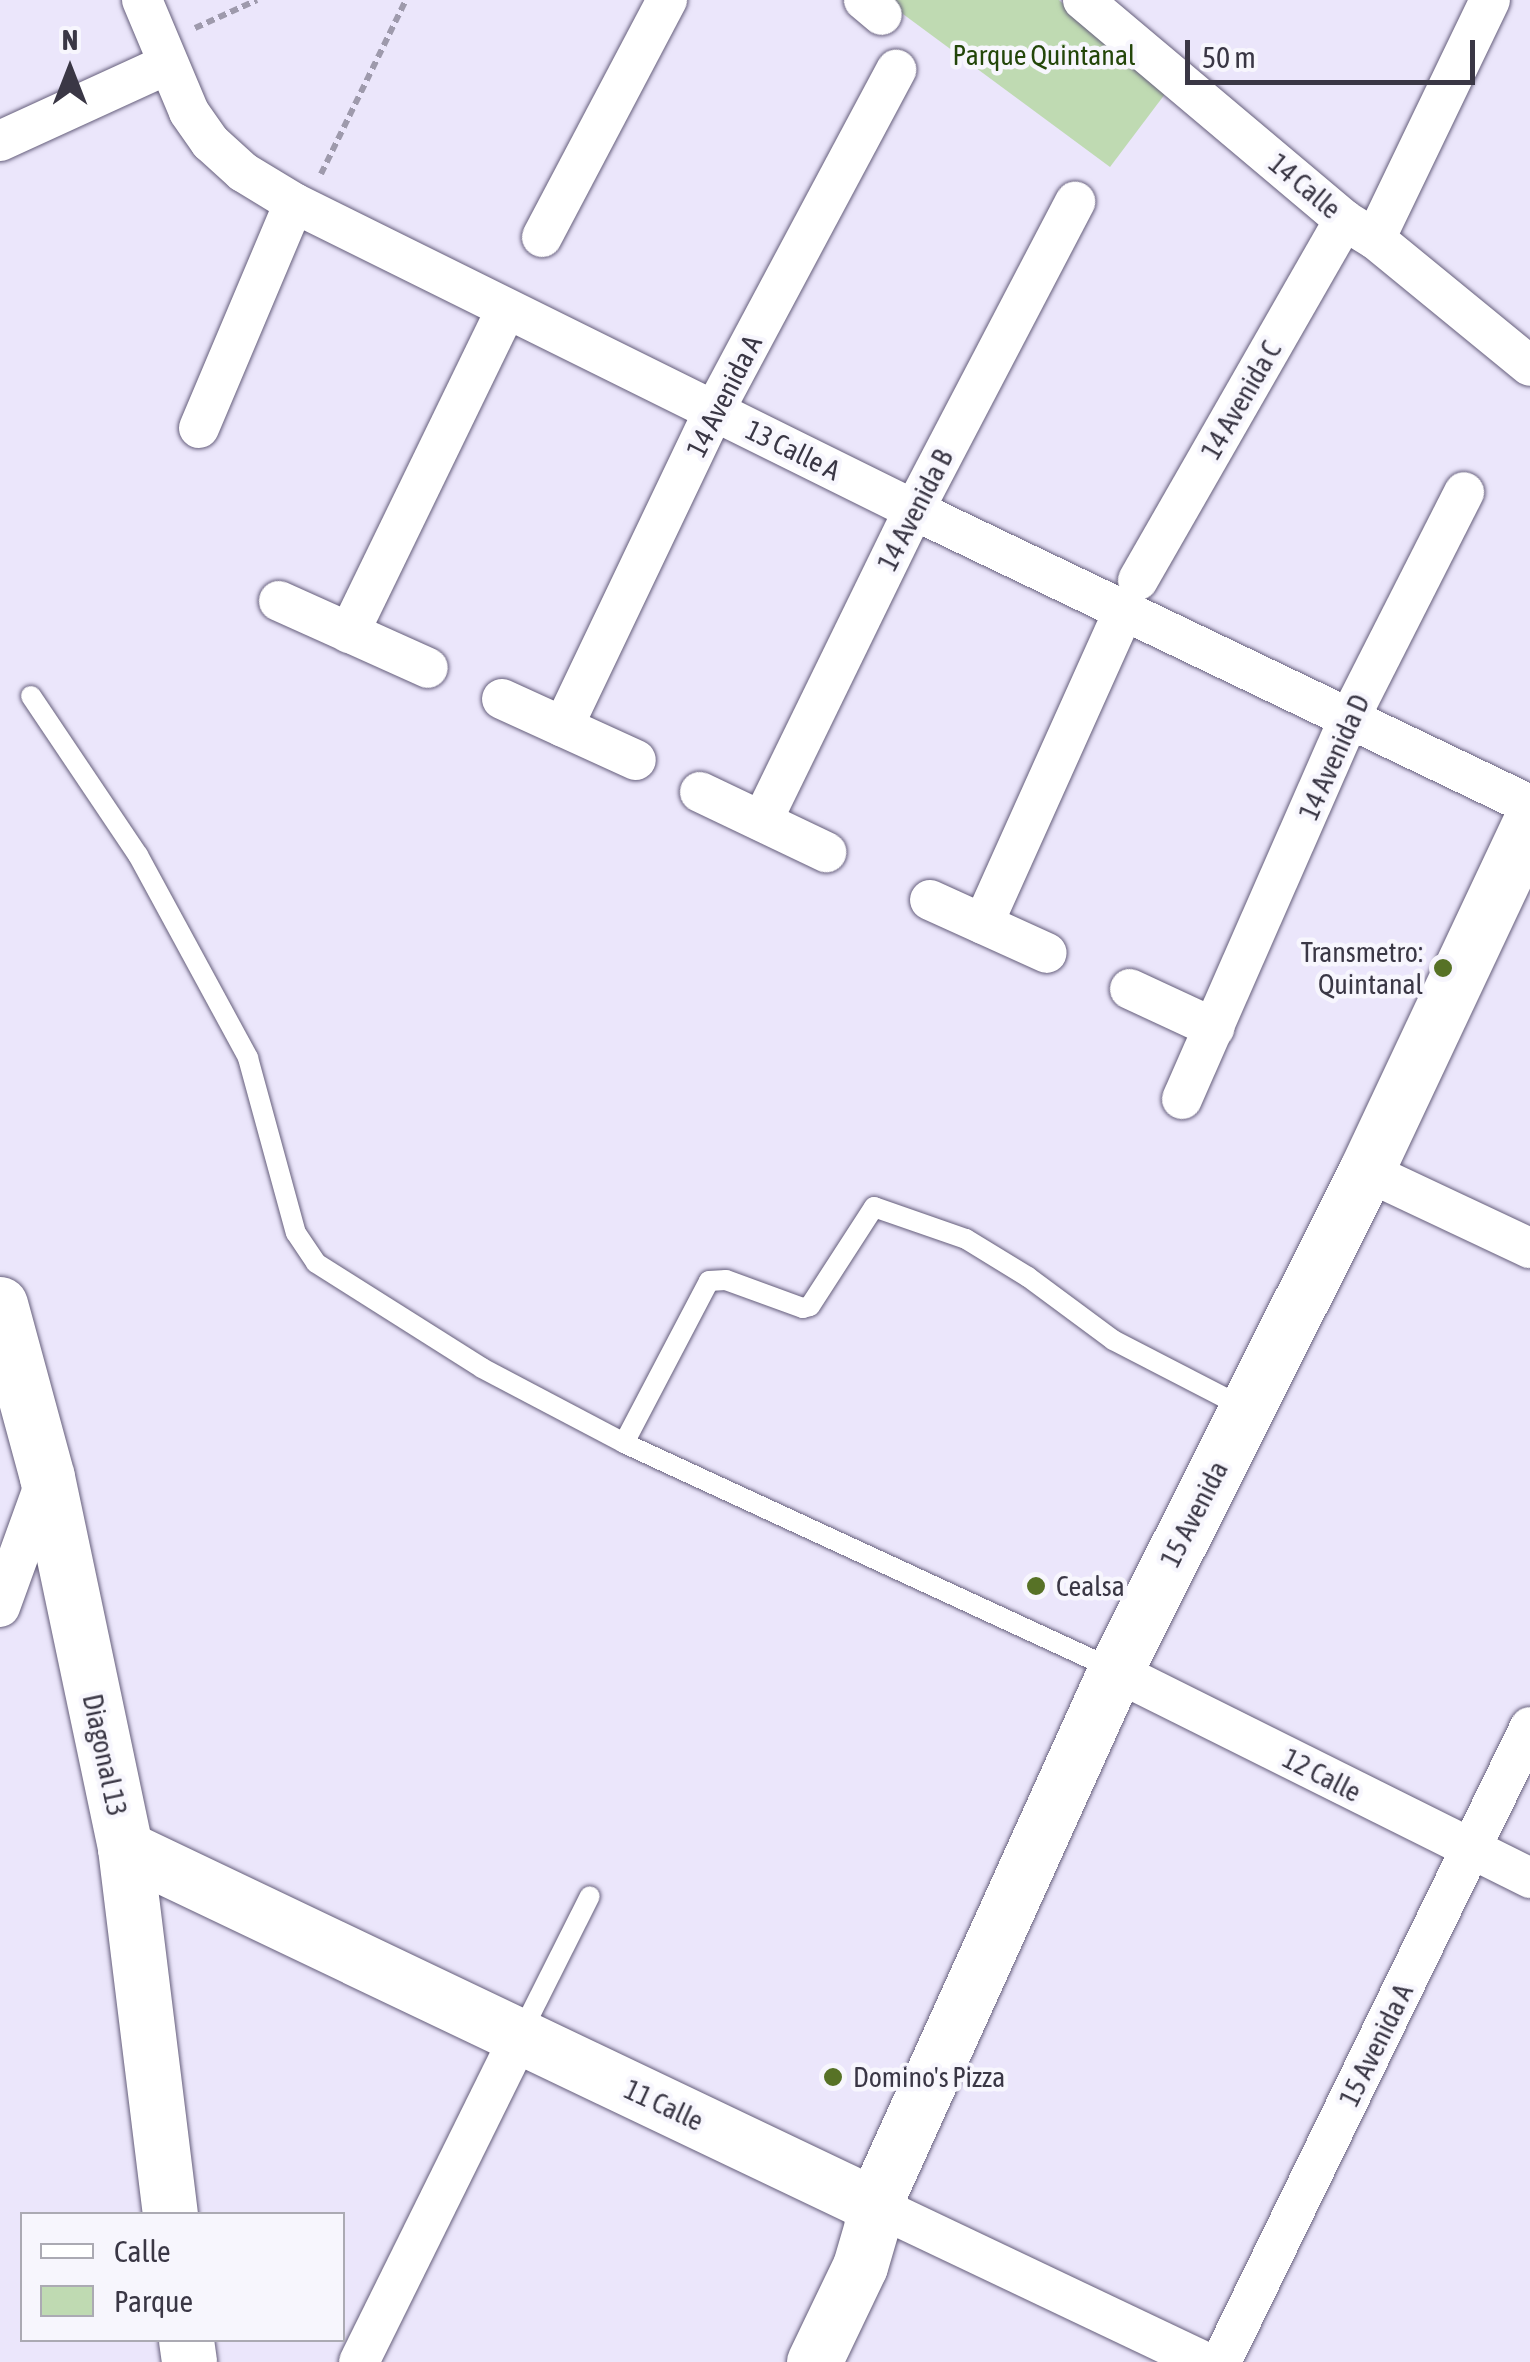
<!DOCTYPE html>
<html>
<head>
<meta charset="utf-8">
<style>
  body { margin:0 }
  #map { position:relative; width:1530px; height:2362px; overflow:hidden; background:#ebe6fb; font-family:"Asap Condensed",sans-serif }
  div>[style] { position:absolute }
  .green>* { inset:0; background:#bfdab2 }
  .path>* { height:6px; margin-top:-3px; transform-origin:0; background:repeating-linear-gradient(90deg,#9e9aac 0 8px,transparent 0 13px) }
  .roads { filter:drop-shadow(0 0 2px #655e7b) drop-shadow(0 0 2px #655e7b) }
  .lane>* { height:20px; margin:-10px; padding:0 10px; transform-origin:10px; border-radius:10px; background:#fff }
  .street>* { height:40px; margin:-20px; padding:0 20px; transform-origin:20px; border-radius:20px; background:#fff }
  .secondary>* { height:55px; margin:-27.5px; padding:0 27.5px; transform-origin:27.5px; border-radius:27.5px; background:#fff }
  .primary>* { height:55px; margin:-27.5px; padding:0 27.5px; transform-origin:27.5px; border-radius:27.5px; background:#fff }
  .dots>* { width:28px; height:28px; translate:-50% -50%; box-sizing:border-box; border:5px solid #f7f6fd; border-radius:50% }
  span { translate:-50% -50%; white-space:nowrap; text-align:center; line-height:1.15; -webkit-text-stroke:9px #f7f6fd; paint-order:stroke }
  .park-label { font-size:28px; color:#234609 }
  .street-label { font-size:28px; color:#3a3745 }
  .poi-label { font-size:28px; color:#3a3745 }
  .right { translate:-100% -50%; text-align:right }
  .left { translate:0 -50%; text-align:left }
  .legend { position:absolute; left:20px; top:2212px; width:325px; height:130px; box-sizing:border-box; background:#f7f6fd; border:2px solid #abaab3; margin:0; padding:12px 18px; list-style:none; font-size:30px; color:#3a3745 }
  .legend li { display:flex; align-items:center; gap:20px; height:50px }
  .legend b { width:50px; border:2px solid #abaab3 }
  .north { position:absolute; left:20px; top:20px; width:100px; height:100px; -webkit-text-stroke:8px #f7f6fd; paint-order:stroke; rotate:0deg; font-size:28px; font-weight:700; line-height:40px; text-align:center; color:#3a3745 }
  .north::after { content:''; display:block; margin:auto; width:35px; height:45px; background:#3a3745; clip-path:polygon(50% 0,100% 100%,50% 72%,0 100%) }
  .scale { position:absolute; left:1185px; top:40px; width:290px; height:45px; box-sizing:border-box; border:5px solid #3a3745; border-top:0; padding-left:12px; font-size:30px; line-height:35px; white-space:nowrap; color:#3a3745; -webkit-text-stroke:8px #f7f6fd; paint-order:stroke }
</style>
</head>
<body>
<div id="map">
  <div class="green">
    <i style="clip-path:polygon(884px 0,1059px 0,1165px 94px,1110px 167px)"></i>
  </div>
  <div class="path">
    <i style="left:195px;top:28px;width:68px;rotate:-24.3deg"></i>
    <i style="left:321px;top:174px;width:194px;rotate:-64deg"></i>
  </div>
  <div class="roads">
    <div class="lane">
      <i style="left:31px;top:696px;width:192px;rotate:56.1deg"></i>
      <i style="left:138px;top:855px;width:231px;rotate:61.5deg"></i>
      <i style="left:248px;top:1058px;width:181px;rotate:74.7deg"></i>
      <i style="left:296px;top:1233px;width:36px;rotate:56deg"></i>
      <i style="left:316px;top:1263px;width:196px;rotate:32.3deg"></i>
      <i style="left:482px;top:1368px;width:161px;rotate:27.8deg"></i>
      <i style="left:624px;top:1443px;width:541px;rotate:24.81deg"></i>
      <i style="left:624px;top:1443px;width:183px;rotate:-62.3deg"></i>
      <i style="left:709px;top:1281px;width:17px;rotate:-3deg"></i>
      <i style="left:726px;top:1280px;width:82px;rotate:20deg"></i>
      <i style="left:803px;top:1308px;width:7px;rotate:-16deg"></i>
      <i style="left:810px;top:1306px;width:118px;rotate:-57.1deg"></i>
      <i style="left:874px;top:1207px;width:97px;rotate:19.2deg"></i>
      <i style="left:966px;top:1239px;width:73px;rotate:31.5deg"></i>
      <i style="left:1028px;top:1277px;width:106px;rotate:36.5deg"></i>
      <i style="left:1113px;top:1340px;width:146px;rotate:27.3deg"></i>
      <i style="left:521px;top:2033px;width:153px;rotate:-63.3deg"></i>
    </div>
    <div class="street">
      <i style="left:142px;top:0;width:121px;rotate:67.2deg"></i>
      <i style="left:189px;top:112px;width:37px;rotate:55deg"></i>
      <i style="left:210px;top:142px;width:45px;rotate:42.3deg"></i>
      <i style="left:243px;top:172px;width:60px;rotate:31.3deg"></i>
      <i style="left:294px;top:203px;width:692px;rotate:26.34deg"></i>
      <i style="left:914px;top:510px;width:683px;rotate:25.59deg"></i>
      <i style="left:864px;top:0;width:23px;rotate:40deg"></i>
      <i style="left:1083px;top:0;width:341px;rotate:40.1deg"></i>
      <i style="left:1344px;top:220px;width:36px;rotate:32deg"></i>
      <i style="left:1375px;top:239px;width:200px;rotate:39.3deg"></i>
      <i style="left:0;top:141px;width:185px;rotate:-24.6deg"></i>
      <i style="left:542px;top:237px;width:268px;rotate:-62.2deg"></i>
      <i style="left:1375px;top:239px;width:265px;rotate:-64.3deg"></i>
      <i style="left:199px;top:428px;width:244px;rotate:-67.1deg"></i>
      <i style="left:1138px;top:580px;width:415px;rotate:-60.2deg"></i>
      <i style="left:279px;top:601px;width:163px;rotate:24.2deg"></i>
      <i style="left:349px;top:633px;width:360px;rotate:-64.1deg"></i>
      <i style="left:502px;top:699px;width:147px;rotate:24.5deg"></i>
      <i style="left:563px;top:727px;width:350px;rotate:-64.5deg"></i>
      <i style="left:714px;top:411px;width:387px;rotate:-61.9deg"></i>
      <i style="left:700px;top:792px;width:140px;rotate:25.5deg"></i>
      <i style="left:762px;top:821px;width:346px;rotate:-64deg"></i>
      <i style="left:914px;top:510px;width:348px;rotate:-62.4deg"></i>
      <i style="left:930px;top:900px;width:128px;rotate:24.4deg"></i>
      <i style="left:983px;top:924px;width:344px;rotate:-65.8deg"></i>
      <i style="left:1130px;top:989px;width:93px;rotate:24.9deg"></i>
      <i style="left:1182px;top:1099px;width:417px;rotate:-66.3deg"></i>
      <i style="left:1350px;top:717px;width:252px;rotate:-63.1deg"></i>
      <i style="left:1366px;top:1171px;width:181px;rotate:25.2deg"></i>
      <i style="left:0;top:1607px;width:138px;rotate:-70.1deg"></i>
      <i style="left:1115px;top:1671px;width:464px;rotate:26.5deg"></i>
      <i style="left:874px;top:2205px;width:365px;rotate:25.4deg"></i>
      <i style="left:359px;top:2362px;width:364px;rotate:-63.7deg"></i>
      <i style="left:1221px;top:2362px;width:706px;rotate:-64.05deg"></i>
    </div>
    <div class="secondary">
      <i style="left:0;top:1304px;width:179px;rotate:74.8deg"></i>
      <i style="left:47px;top:1477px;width:379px;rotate:78.1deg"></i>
      <i style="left:125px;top:1848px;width:369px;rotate:83deg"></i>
      <i style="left:125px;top:1848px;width:830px;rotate:25.48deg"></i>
      <i style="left:186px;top:2340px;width:22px;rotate:82deg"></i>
    </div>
    <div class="primary">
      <i style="left:814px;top:2362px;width:106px;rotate:-64.4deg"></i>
      <i style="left:860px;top:2266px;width:43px;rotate:-73.7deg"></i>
      <i style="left:872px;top:2225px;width:14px;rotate:-94deg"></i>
      <i style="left:871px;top:2211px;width:593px;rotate:-65.68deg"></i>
      <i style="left:1115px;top:1671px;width:559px;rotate:-63.34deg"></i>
      <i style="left:1366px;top:1171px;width:385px;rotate:-64.8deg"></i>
    </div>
  </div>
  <div class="dots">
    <i style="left:1443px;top:968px;background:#577226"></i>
    <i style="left:1036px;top:1586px;background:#577226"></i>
    <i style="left:833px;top:2077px;background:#577226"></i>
  </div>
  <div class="park-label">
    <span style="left:1044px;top:55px">Parque Quintanal</span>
  </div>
  <div class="street-label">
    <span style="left:1305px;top:186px;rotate:40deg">14 Calle</span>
    <span style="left:724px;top:396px;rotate:-63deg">14 Avenida A</span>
    <span style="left:1241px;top:400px;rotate:-60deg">14 Avenida C</span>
    <span style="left:793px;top:450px;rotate:26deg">13 Calle A</span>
    <span style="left:915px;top:510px;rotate:-63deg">14 Avenida B</span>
    <span style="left:1334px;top:757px;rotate:-66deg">14 Avenida D</span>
    <span style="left:1194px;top:1514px;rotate:-63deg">15 Avenida</span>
    <span style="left:105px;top:1755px;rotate:78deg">Diagonal 13</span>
    <span style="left:1322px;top:1775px;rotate:27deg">12 Calle</span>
    <span style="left:1376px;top:2045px;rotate:-64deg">15 Avenida A</span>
    <span style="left:664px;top:2105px;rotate:25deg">11 Calle</span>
  </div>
  <div class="poi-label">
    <span class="right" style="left:1423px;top:968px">Transmetro:<br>Quintanal</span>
    <span class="left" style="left:1056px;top:1586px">Cealsa</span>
    <span class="left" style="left:853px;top:2077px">Domino's Pizza</span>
  </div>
  <ul class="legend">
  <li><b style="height:12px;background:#fff"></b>Calle</li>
  <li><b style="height:28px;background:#bfdab2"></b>Parque</li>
  </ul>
  <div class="north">N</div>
  <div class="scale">50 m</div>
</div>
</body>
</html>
